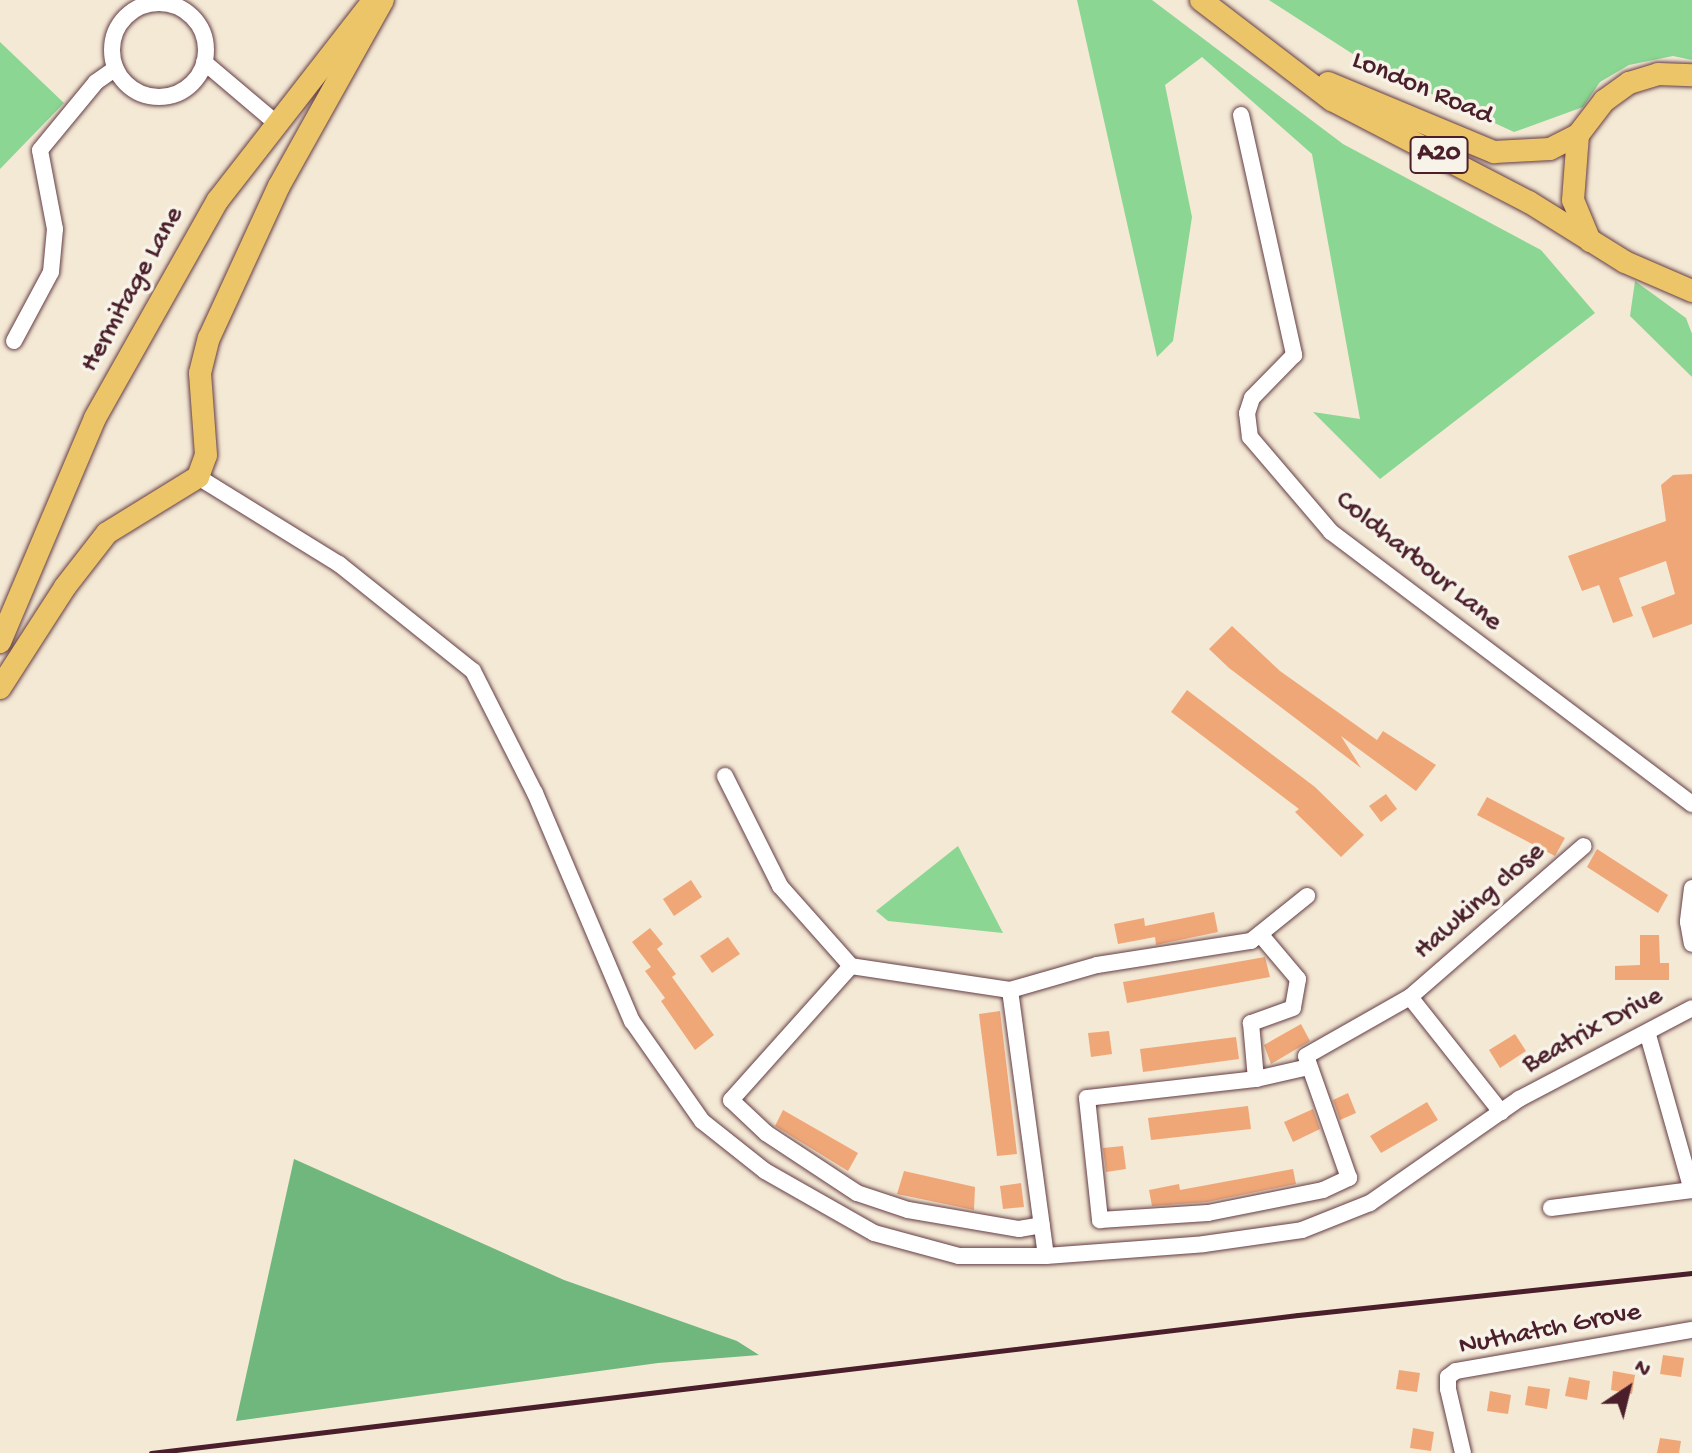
<!DOCTYPE html>
<html>
<head>
<meta charset="utf-8">
<style>
  body { margin:0 }
  #map { position:relative; width:1692px; height:1453px; overflow:hidden; background:#f4e9d5; font-family:"Gochi Hand",sans-serif }
  div>[style] { position:absolute }
  .green>* { inset:0; background:#8bd693 }
  .forest>* { inset:0; background:#70b77d }
  .building>* { inset:0; background:#f0a778 }
  .roads { filter:drop-shadow(0 0 2px #643d44) drop-shadow(0 0 2px #643d44) }
  .minor>* { height:16px; margin:-8px; padding:0 8px; transform-origin:8px; border-radius:8px; background:#fff }
  .minor>.ring { margin:-8px; padding:0; box-sizing:content-box; background:none; border:16px solid #fff; border-radius:50% }
  .major>* { height:22px; margin:-11px; padding:0 11px; transform-origin:11px; border-radius:11px; background:#edc569 }
  .rail>* { height:5px; margin:-2.5px; padding:0 2.5px; transform-origin:2.5px; border-radius:2.5px; background:#4a1f2b }
  span { translate:-50% -50%; white-space:nowrap; text-align:center; line-height:1.15; -webkit-text-stroke:7px #f7f3e8; paint-order:stroke }
  .shield-label span { padding:2px 6px; background:#f7f3e8; border:2px solid; border-radius:6px; -webkit-text-stroke-width:0 }
  .shield-label { font-size:26px; color:#4a1f2b; font-weight:700 }
  .street-label { font-size:28px; color:#4a1f2b }
  .north { position:absolute; left:1588px; top:1349px; width:80px; height:80px; -webkit-text-stroke:6px #f7f3e8; paint-order:stroke; rotate:35deg; font-size:22px; font-weight:700; line-height:32px; text-align:center; color:#4a1f2b }
  .north::after { content:''; display:block; margin:auto; width:28px; height:36px; background:#4a1f2b; clip-path:polygon(50% 0,100% 100%,50% 72%,0 100%) }
</style>
</head>
<body>
<div id="map">
  <div class="green">
    <i style="clip-path:polygon(1077px 0,1152px 0,1343px 144px,1541px 250px,1595px 313px,1380px 479px,1313px 412px,1360px 419px,1312px 154px,1202px 57px,1165px 85px,1192px 217px,1173px 341px,1157px 357px)"></i>
    <i style="clip-path:polygon(1269px 0,1692px 0,1692px 60px,1673px 56px,1629px 65px,1600px 82px,1583px 107px,1514px 132px,1373px 67px)"></i>
    <i style="clip-path:polygon(0 42px,64px 103px,0 169px)"></i>
    <i style="clip-path:polygon(1635px 281px,1686px 318px,1692px 334px,1692px 377px,1630px 316px)"></i>
    <i style="clip-path:polygon(958px 846px,1003px 933px,888px 921px,876px 911px)"></i>
  </div>
  <div class="forest">
    <i style="clip-path:polygon(294px 1159px,564px 1280px,737px 1341px,759px 1355px,658px 1363px,236px 1421px)"></i>
  </div>
  <div class="building">
    <i style="clip-path:polygon(1692px 474px,1692px 624px,1653px 638px,1641px 607px,1675px 594px,1666px 561px,1619px 578px,1633px 616px,1613px 623px,1599px 585px,1582px 591px,1568px 556px,1666px 521px,1661px 485px,1673px 475px)"></i>
    <i style="clip-path:polygon(1232px 626px,1280px 671px,1377px 740px,1383px 731px,1436px 765px,1416px 791px,1341px 736px,1361px 768px,1229px 668px,1209px 649px)"></i>
    <i style="clip-path:polygon(1187px 690px,1315px 787px,1364px 835px,1341px 857px,1295px 812px,1299px 809px,1171px 712px)"></i>
    <i style="clip-path:polygon(1386px 794px,1397px 809px,1381px 822px,1369px 806px)"></i>
    <i style="clip-path:polygon(1487px 797px,1565px 838px,1555px 856px,1477px 815px)"></i>
    <i style="clip-path:polygon(1597px 849px,1668px 895px,1658px 913px,1587px 867px)"></i>
    <i style="clip-path:polygon(691px 880px,702px 897px,674px 916px,663px 899px)"></i>
    <i style="clip-path:polygon(1214px 912px,1218px 932px,1156px 945px,1155px 937px,1118px 944px,1114px 924px,1144px 918px,1145px 926px)"></i>
    <i style="clip-path:polygon(650px 928px,663px 944px,657px 949px,676px 974px,672px 977px,714px 1035px,695px 1050px,661px 1001px,665px 998px,645px 971px,651px 967px,632px 942px)"></i>
    <i style="clip-path:polygon(1640px 935px,1659px 935px,1660px 963px,1669px 963px,1669px 980px,1615px 980px,1615px 966px,1640px 965px)"></i>
    <i style="clip-path:polygon(728px 937px,740px 954px,712px 973px,700px 956px)"></i>
    <i style="clip-path:polygon(1265px 957px,1270px 977px,1127px 1003px,1123px 982px)"></i>
    <i style="clip-path:polygon(1000px 1011px,1017px 1154px,997px 1156px,979px 1014px)"></i>
    <i style="clip-path:polygon(1301px 1024px,1310px 1041px,1271px 1064px,1264px 1045px)"></i>
    <i style="clip-path:polygon(1109px 1031px,1112px 1054px,1091px 1057px,1088px 1033px)"></i>
    <i style="clip-path:polygon(1515px 1034px,1526px 1051px,1500px 1068px,1489px 1050px)"></i>
    <i style="clip-path:polygon(1236px 1037px,1239px 1059px,1143px 1072px,1140px 1049px)"></i>
    <i style="clip-path:polygon(1348px 1093px,1356px 1113px,1340px 1120px,1333px 1100px)"></i>
    <i style="clip-path:polygon(1427px 1102px,1438px 1120px,1381px 1153px,1370px 1136px)"></i>
    <i style="clip-path:polygon(1248px 1106px,1251px 1129px,1151px 1140px,1148px 1118px)"></i>
    <i style="clip-path:polygon(1313px 1109px,1320px 1129px,1293px 1142px,1284px 1122px)"></i>
    <i style="clip-path:polygon(783px 1110px,858px 1153px,848px 1171px,775px 1126px)"></i>
    <i style="clip-path:polygon(1123px 1146px,1126px 1169px,1106px 1172px,1103px 1148px)"></i>
    <i style="clip-path:polygon(1293px 1169px,1296px 1184px,1207px 1202px,1152px 1206px,1149px 1190px,1179px 1184px,1180px 1190px)"></i>
    <i style="clip-path:polygon(904px 1171px,975px 1187px,974px 1210px,897px 1194px)"></i>
    <i style="clip-path:polygon(1021px 1183px,1024px 1207px,1003px 1209px,1000px 1186px)"></i>
    <i style="clip-path:polygon(1663px 1355px,1684px 1358px,1681px 1377px,1660px 1374px)"></i>
    <i style="clip-path:polygon(1399px 1370px,1420px 1373px,1417px 1392px,1396px 1389px)"></i>
    <i style="clip-path:polygon(1613px 1371px,1635px 1375px,1632px 1394px,1611px 1390px)"></i>
    <i style="clip-path:polygon(1569px 1377px,1590px 1381px,1587px 1400px,1565px 1396px)"></i>
    <i style="clip-path:polygon(1528px 1386px,1550px 1389px,1547px 1409px,1525px 1405px)"></i>
    <i style="clip-path:polygon(1490px 1391px,1511px 1395px,1508px 1414px,1487px 1411px)"></i>
    <i style="clip-path:polygon(1413px 1428px,1434px 1432px,1431px 1451px,1410px 1448px)"></i>
    <i style="clip-path:polygon(1660px 1438px,1681px 1441px,1679px 1453px,1657px 1453px)"></i>
  </div>
  <div class="roads">
    <div class="minor">
      <i class="ring" style="left:112px;top:3px;width:78px;height:78px"></i>
      <i style="left:204px;top:62px;width:93px;rotate:40.2deg"></i>
      <i style="left:1241px;top:115px;width:246px;rotate:77.5deg"></i>
      <i style="left:1294px;top:355px;width:60px;rotate:134.3deg"></i>
      <i style="left:1252px;top:398px;width:16px;rotate:108deg"></i>
      <i style="left:1247px;top:413px;width:24px;rotate:83deg"></i>
      <i style="left:1250px;top:437px;width:125px;rotate:49.5deg"></i>
      <i style="left:1331px;top:532px;width:452px;rotate:37deg"></i>
      <i style="left:14px;top:341px;width:78px;rotate:-61.8deg"></i>
      <i style="left:51px;top:272px;width:43px;rotate:-84.7deg"></i>
      <i style="left:55px;top:229px;width:80px;rotate:-100.8deg"></i>
      <i style="left:40px;top:150px;width:88px;rotate:-50.5deg"></i>
      <i style="left:96px;top:82px;width:24px;rotate:-35deg"></i>
      <i style="left:198px;top:477px;width:166px;rotate:31.7deg"></i>
      <i style="left:339px;top:564px;width:171px;rotate:38.6deg"></i>
      <i style="left:473px;top:671px;width:137px;rotate:63.1deg"></i>
      <i style="left:535px;top:793px;width:248px;rotate:67deg"></i>
      <i style="left:632px;top:1021px;width:122px;rotate:55deg"></i>
      <i style="left:702px;top:1121px;width:80px;rotate:38.4deg"></i>
      <i style="left:765px;top:1171px;width:125px;rotate:29.6deg"></i>
      <i style="left:874px;top:1233px;width:88px;rotate:15.1deg"></i>
      <i style="left:959px;top:1256px;width:87px"></i>
      <i style="left:1046px;top:1256px;width:158px;rotate:-4.3deg"></i>
      <i style="left:1204px;top:1244px;width:99px;rotate:-8.1deg"></i>
      <i style="left:1302px;top:1230px;width:73px;rotate:-21.7deg"></i>
      <i style="left:1370px;top:1203px;width:182px;rotate:-34.9deg"></i>
      <i style="left:1519px;top:1099px;width:195px;rotate:-27.7deg"></i>
      <i style="left:725px;top:776px;width:123px;rotate:63.4deg"></i>
      <i style="left:780px;top:886px;width:107px;rotate:48.4deg"></i>
      <i style="left:851px;top:966px;width:180px;rotate:131.8deg"></i>
      <i style="left:731px;top:1100px;width:48px;rotate:43.3deg"></i>
      <i style="left:766px;top:1133px;width:109px;rotate:33.4deg"></i>
      <i style="left:857px;top:1193px;width:54px;rotate:18.4deg"></i>
      <i style="left:908px;top:1210px;width:113px;rotate:9.7deg"></i>
      <i style="left:1019px;top:1229px;width:23px;rotate:-10deg"></i>
      <i style="left:1692px;top:888px;width:34px;rotate:97deg"></i>
      <i style="left:1688px;top:922px;width:22px;rotate:80deg"></i>
      <i style="left:1260px;top:934px;width:59px;rotate:49.8deg"></i>
      <i style="left:1298px;top:979px;width:29px;rotate:100deg"></i>
      <i style="left:1293px;top:1008px;width:45px;rotate:160.3deg"></i>
      <i style="left:1251px;top:1023px;width:56px;rotate:84.9deg"></i>
      <i style="left:1256px;top:1079px;width:170px;rotate:173.6deg"></i>
      <i style="left:1087px;top:1098px;width:123px;rotate:83.9deg"></i>
      <i style="left:1100px;top:1220px;width:108px;rotate:-3.7deg"></i>
      <i style="left:1208px;top:1213px;width:117px;rotate:-11.3deg"></i>
      <i style="left:1323px;top:1190px;width:29px;rotate:-25deg"></i>
      <i style="left:1349px;top:1178px;width:129px;rotate:-109.4deg"></i>
      <i style="left:1306px;top:1056px;width:120px;rotate:-29.6deg"></i>
      <i style="left:1410px;top:997px;width:230px;rotate:-41deg"></i>
      <i style="left:851px;top:966px;width:161px;rotate:8.6deg"></i>
      <i style="left:1010px;top:990px;width:268px;rotate:82.3deg"></i>
      <i style="left:1010px;top:990px;width:91px;rotate:-16deg"></i>
      <i style="left:1097px;top:965px;width:156px;rotate:-8.9deg"></i>
      <i style="left:1251px;top:941px;width:72px;rotate:-38.8deg"></i>
      <i style="left:1410px;top:997px;width:147px;rotate:51.6deg"></i>
      <i style="left:1648px;top:1035px;width:161px;rotate:74.2deg"></i>
      <i style="left:1256px;top:1079px;width:54px;rotate:-12.8deg"></i>
      <i style="left:1551px;top:1208px;width:142px;rotate:-7.3deg"></i>
      <i style="left:1463px;top:1453px;width:66px;rotate:-103.2deg"></i>
      <i style="left:1448px;top:1389px;width:12px;rotate:-90deg"></i>
      <i style="left:1448px;top:1377px;width:10px;rotate:-37deg"></i>
      <i style="left:1456px;top:1371px;width:240px;rotate:-9.9deg"></i>
    </div>
    <div class="major">
      <i style="left:1201px;top:0;width:165px;rotate:37.4deg"></i>
      <i style="left:1332px;top:100px;width:222px;rotate:27.4deg"></i>
      <i style="left:1529px;top:202px;width:113px;rotate:32deg"></i>
      <i style="left:1625px;top:262px;width:73px;rotate:23.4deg"></i>
      <i style="left:1328px;top:83px;width:180px;rotate:22.6deg"></i>
      <i style="left:1494px;top:152px;width:56px;rotate:-3.1deg"></i>
      <i style="left:1550px;top:149px;width:31px;rotate:-27deg"></i>
      <i style="left:1590px;top:241px;width:44px;rotate:-112.5deg"></i>
      <i style="left:1573px;top:200px;width:65px;rotate:-85.6deg"></i>
      <i style="left:1578px;top:135px;width:43px;rotate:-52.6deg"></i>
      <i style="left:1604px;top:101px;width:31px;rotate:-36deg"></i>
      <i style="left:1629px;top:83px;width:30px;rotate:-17deg"></i>
      <i style="left:1658px;top:74px;width:34px;rotate:2deg"></i>
      <i style="left:0;top:642px;width:243px;rotate:-67deg"></i>
      <i style="left:95px;top:418px;width:250px;rotate:-60.6deg"></i>
      <i style="left:218px;top:200px;width:244px;rotate:-52.1deg"></i>
      <i style="left:0;top:688px;width:120px;rotate:-57.2deg"></i>
      <i style="left:65px;top:587px;width:68px;rotate:-52.1deg"></i>
      <i style="left:107px;top:533px;width:107px;rotate:-31.6deg"></i>
      <i style="left:198px;top:477px;width:23px;rotate:-70deg"></i>
      <i style="left:206px;top:455px;width:82px;rotate:-94.2deg"></i>
      <i style="left:200px;top:373px;width:36px;rotate:-76deg"></i>
      <i style="left:209px;top:338px;width:167px;rotate:-65.3deg"></i>
      <i style="left:279px;top:186px;width:213px;rotate:-60.8deg"></i>
    </div>
  </div>
  <div class="rail">
    <i style="left:151px;top:1453px;width:1155px;rotate:-6.86deg"></i>
    <i style="left:1298px;top:1315px;width:396px;rotate:-6.1deg"></i>
  </div>
  <div class="shield-label">
    <span style="left:1439px;top:155px">A20</span>
  </div>
  <div class="street-label">
    <span style="left:1422px;top:89px;rotate:23deg">London Road</span>
    <span style="left:133px;top:290px;rotate:-61deg">Hermitage Lane</span>
    <span style="left:1418px;top:562px;rotate:39deg">Coldharbour Lane</span>
    <span style="left:1480px;top:902px;rotate:-41deg">Hawking close</span>
    <span style="left:1593px;top:1031px;rotate:-28deg">Beatrix Drive</span>
    <span style="left:1550px;top:1330px;rotate:-11deg">Nuthatch Grove</span>
  </div>
  <div class="north">N</div>
</div>
</body>
</html>
